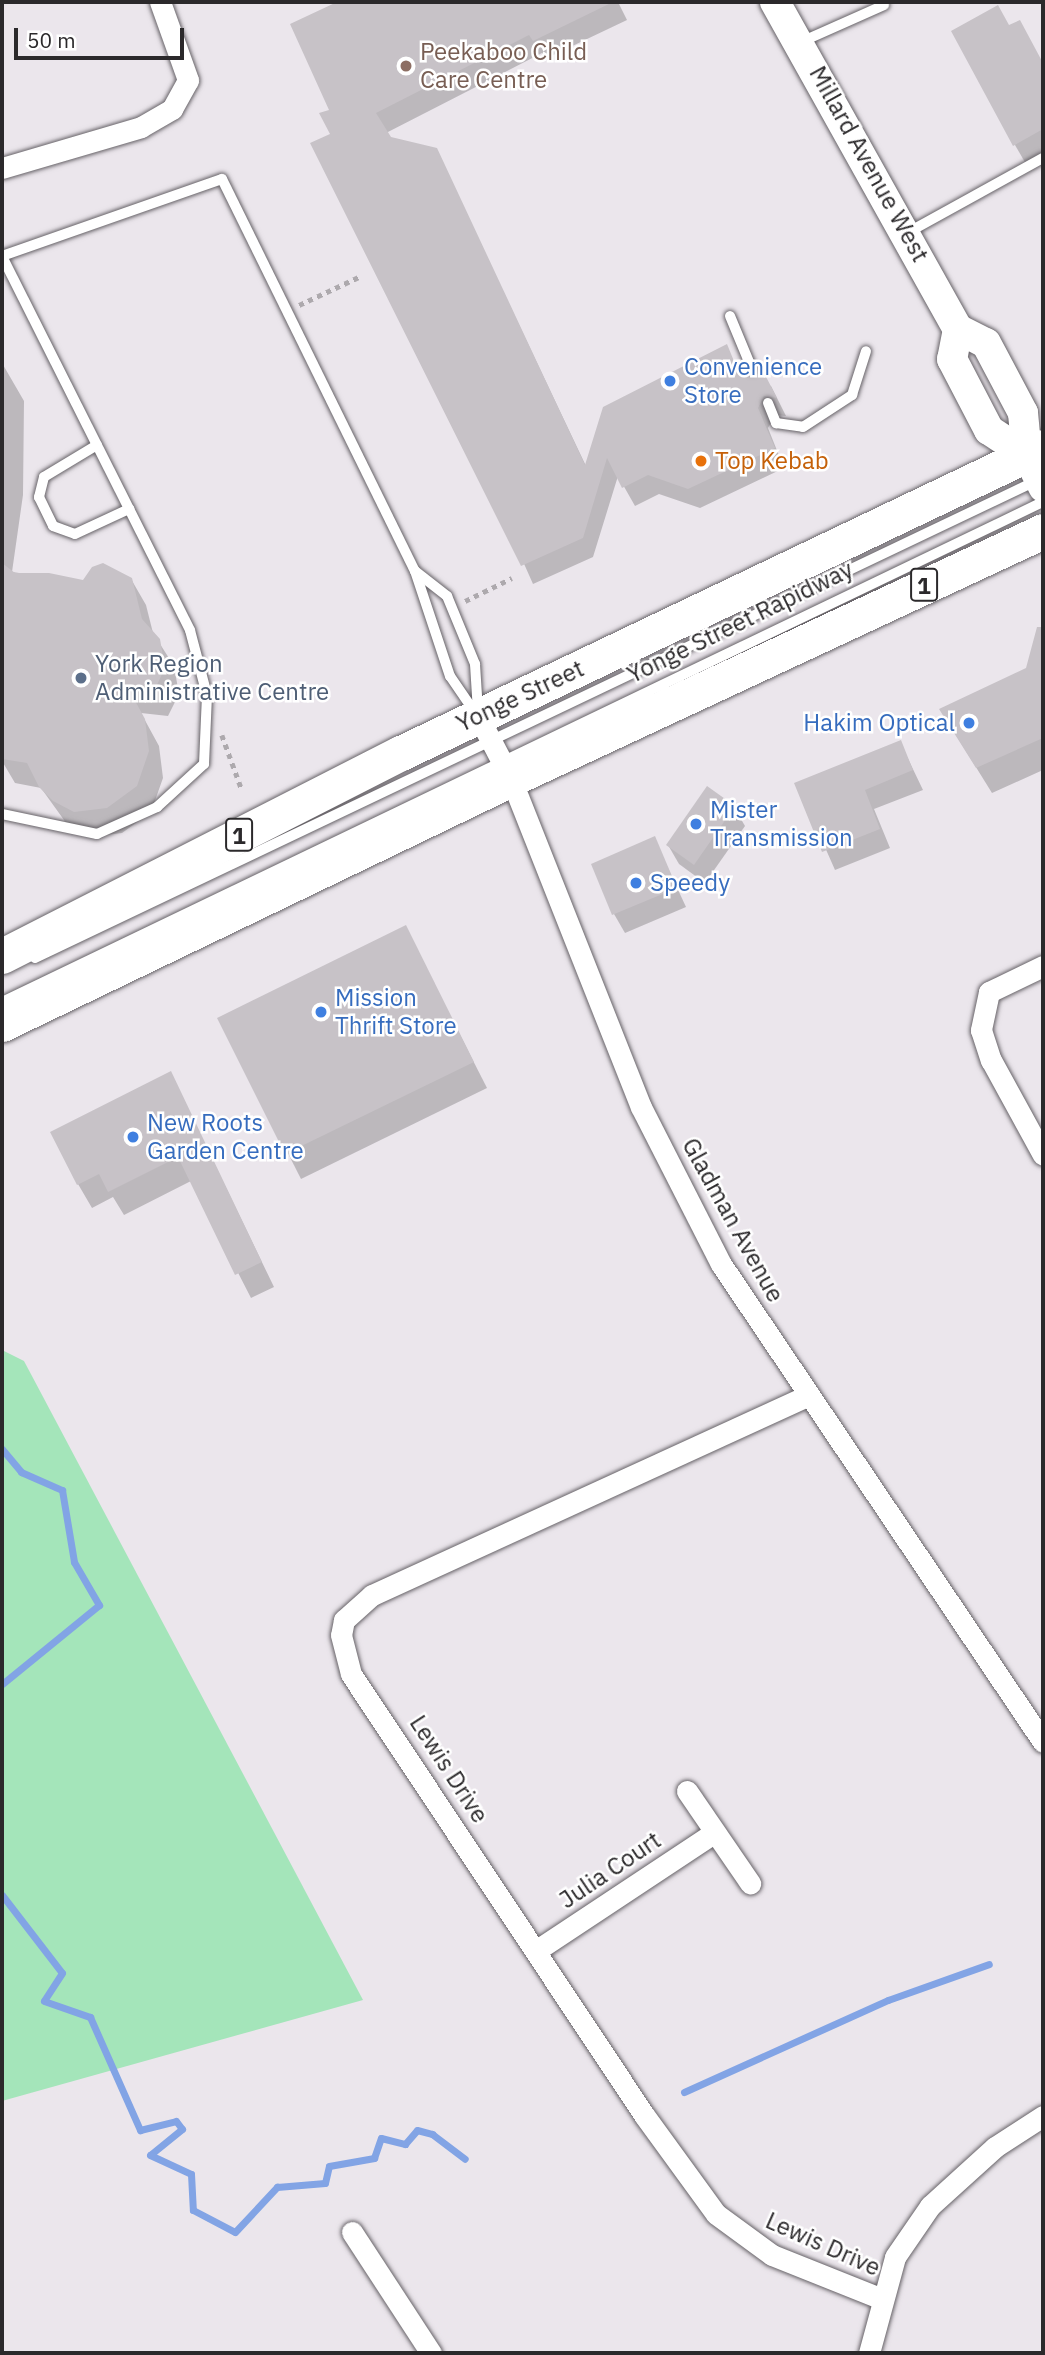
<!DOCTYPE html>
<html>
<head>
<meta charset="utf-8">
<style>
  body { margin:0 }
  #map { position:relative; width:1045px; height:2355px; overflow:hidden; background:#ebe6ec; font-family:"IBM Plex Sans",sans-serif }
  div>[style] { position:absolute }
  .green>* { inset:0; background:#a4e5ba }
  .shadow>* { inset:0; background:#0003 }
  .stream>* { height:7px; margin:-3.5px; padding:0 3.5px; transform-origin:3.5px; border-radius:3.5px; background:#82a4e5 }
  .building>* { inset:0; background:#c7c2c7 }
  .path>* { height:4.5px; margin-top:-2.25px; transform-origin:0; background:repeating-linear-gradient(90deg,#ada9ad 0 5px,transparent 0 10px) }
  .roads { filter:drop-shadow(0 0 2px #666267) drop-shadow(0 0 2px #666267) }
  .service>* { height:10px; margin:-5px; padding:0 5px; transform-origin:5px; border-radius:5px; background:#fff }
  .minor>* { height:21px; margin:-10.5px; padding:0 10.5px; transform-origin:10.5px; border-radius:10.5px; background:#fff }
  .secondary>* { height:30px; margin:-15px; padding:0 15px; transform-origin:15px; border-radius:15px; background:#fff }
  .primary>* { height:35px; margin:-17.5px; padding:0 17.5px; transform-origin:17.5px; border-radius:17.5px; background:#fff }
  .dots>* { width:19px; height:19px; translate:-50% -50%; box-sizing:border-box; border:4px solid #fff; border-radius:50% }
  span { translate:-50% -50%; white-space:nowrap; text-align:center; line-height:1.15; -webkit-text-stroke:5px #fff; paint-order:stroke }
  .shield-label span { padding:2px 5px; background:#fff; border:2px solid; border-radius:5px; -webkit-text-stroke-width:0 }
  .shield-label { font-size:23px; color:#2b292b; font-weight:700 }
  .education-label { font-size:24px; color:#785e54 }
  .left { translate:0 -50%; text-align:left }
  .street-label { font-size:24px; color:#2b292b }
  .shop-label { font-size:24px; color:#366cbe }
  .right { translate:-100% -50%; text-align:right }
  .food-label { font-size:24px; color:#c56008 }
  .service-label { font-size:24px; color:#4e5e75 }
  .frame { position:absolute; inset:0; border:4px solid #2b292b; pointer-events:none }
  .scale { position:absolute; left:14px; top:28px; width:170px; height:32px; box-sizing:border-box; border:4px solid #2b292b; border-top:0; padding-left:9px; font-size:21px; line-height:24px; white-space:nowrap; color:#2b292b; -webkit-text-stroke:5px #fff; paint-order:stroke }
</style>
</head>
<body>
<div id="map">
  <div class="green">
    <i style="clip-path:polygon(2px 1350px,24px 1361px,363px 2000px,2px 2101px)"></i>
  </div>
  <div class="shadow">
    <i style="clip-path:polygon(342px 2px,618px 2px,627px 20px,545px 59px,542px 53px,386px 133px,390px 139px,436px 150px,586px 466px,726px 346px,742px 378px,771px 386px,786px 416px,775px 415px,768px 428px,784px 468px,700px 508px,659px 494px,635px 506px,618px 476px,593px 557px,533px 584px,333px 134px,331px 111px,292px 25px)"></i>
    <i style="clip-path:polygon(1019px 22px,1043px 65px,1043px 155px,1026px 164px,1015px 145px,1009px 27px)"></i>
    <i style="clip-path:polygon(2px 363px,24px 401px,23px 495px,12px 572px,84px 582px,131px 579px,146px 605px,153px 633px,174px 666px,179px 694px,168px 716px,141px 713px,159px 746px,163px 778px,151px 812px,122px 833px,90px 837px,69px 827px,41px 788px,15px 783px,2px 761px)"></i>
    <i style="clip-path:polygon(1037px 633px,1043px 634px,1043px 770px,992px 793px,956px 735px,1028px 670px)"></i>
    <i style="clip-path:polygon(900px 742px,923px 790px,874px 809px,890px 848px,835px 870px,797px 784px)"></i>
    <i style="clip-path:polygon(734px 807px,745px 826px,705px 883px,679px 864px,668px 845px)"></i>
    <i style="clip-path:polygon(654px 838px,686px 907px,625px 933px,614px 914px)"></i>
    <i style="clip-path:polygon(405px 927px,487px 1088px,301px 1179px,220px 1019px)"></i>
    <i style="clip-path:polygon(171px 1074px,274px 1287px,251px 1298px,191px 1181px,124px 1215px,113px 1197px,92px 1208px,78px 1184px)"></i>
  </div>
  <div class="stream">
    <i style="left:2px;top:1449px;width:30px;rotate:50deg"></i>
    <i style="left:21px;top:1472px;width:45px;rotate:23.7deg"></i>
    <i style="left:62px;top:1490px;width:73px;rotate:80.5deg"></i>
    <i style="left:74px;top:1562px;width:50px;rotate:59.8deg"></i>
    <i style="left:99px;top:1605px;width:125px;rotate:140.8deg"></i>
    <i style="left:2px;top:1895px;width:98px;rotate:52.4deg"></i>
    <i style="left:62px;top:1973px;width:33px;rotate:123deg"></i>
    <i style="left:44px;top:2001px;width:49px;rotate:19.2deg"></i>
    <i style="left:90px;top:2017px;width:124px;rotate:66.1deg"></i>
    <i style="left:140px;top:2130px;width:37px;rotate:-14deg"></i>
    <i style="left:176px;top:2121px;width:10px;rotate:53deg"></i>
    <i style="left:182px;top:2129px;width:41px;rotate:140.9deg"></i>
    <i style="left:150px;top:2155px;width:45px;rotate:24.9deg"></i>
    <i style="left:191px;top:2174px;width:36px;rotate:87deg"></i>
    <i style="left:193px;top:2210px;width:47px;rotate:27.6deg"></i>
    <i style="left:235px;top:2232px;width:62px;rotate:-47deg"></i>
    <i style="left:277px;top:2187px;width:48px;rotate:-4.8deg"></i>
    <i style="left:325px;top:2183px;width:17px;rotate:-77deg"></i>
    <i style="left:329px;top:2166px;width:46px;rotate:-10.1deg"></i>
    <i style="left:374px;top:2158px;width:21px;rotate:-71deg"></i>
    <i style="left:381px;top:2138px;width:25px;rotate:14deg"></i>
    <i style="left:405px;top:2144px;width:18px;rotate:-49deg"></i>
    <i style="left:417px;top:2130px;width:16px;rotate:15deg"></i>
    <i style="left:432px;top:2134px;width:41px;rotate:37.1deg"></i>
    <i style="left:684px;top:2092px;width:224px;rotate:-24.3deg"></i>
    <i style="left:888px;top:2000px;width:107px;rotate:-19.6deg"></i>
  </div>
  <div class="building">
    <i style="clip-path:polygon(337px 2px,613px 2px,533px 41px,529px 35px,376px 113px,391px 137px,437px 148px,585px 465px,603px 407px,727px 344px,740px 376px,756px 376px,760px 365px,777px 398px,764px 396px,758px 408px,775px 448px,688px 489px,648px 475px,622px 488px,607px 458px,583px 538px,521px 566px,310px 143px,330px 134px,319px 113px,329px 110px,290px 24px)"></i>
    <i style="clip-path:polygon(998px 5px,1009px 25px,1020px 20px,1043px 63px,1043px 129px,1013px 146px,951px 31px)"></i>
    <i style="clip-path:polygon(2px 563px,15px 573px,49px 573px,83px 580px,92px 567px,103px 563px,132px 578px,142px 619px,160px 639px,165px 668px,154px 691px,128px 688px,145px 719px,149px 751px,137px 786px,107px 808px,74px 812px,53px 801px,39px 787px,27px 763px,2px 759px)"></i>
    <i style="clip-path:polygon(1037px 627px,1043px 627px,1043px 738px,976px 768px,939px 709px,1026px 668px)"></i>
    <i style="clip-path:polygon(901px 740px,913px 770px,865px 790px,880px 829px,822px 852px,794px 783px)"></i>
    <i style="clip-path:polygon(707px 786px,735px 806px,694px 865px,666px 845px)"></i>
    <i style="clip-path:polygon(655px 836px,677px 888px,612px 915px,591px 864px)"></i>
    <i style="clip-path:polygon(406px 925px,474px 1062px,285px 1154px,217px 1018px)"></i>
    <i style="clip-path:polygon(171px 1071px,262px 1262px,235px 1275px,178px 1157px,108px 1192px,99px 1174px,77px 1185px,50px 1132px)"></i>
  </div>
  <div class="path">
    <i style="left:299px;top:305px;width:68px;rotate:-25.1deg"></i>
    <i style="left:465px;top:601px;width:52px;rotate:-26.1deg"></i>
    <i style="left:222px;top:735px;width:59px;rotate:70deg"></i>
  </div>
  <div class="roads">
    <div class="service">
      <i style="left:801px;top:42px;width:91px;rotate:-24deg"></i>
      <i style="left:907px;top:233px;width:155px;rotate:-28.9deg"></i>
      <i style="left:2px;top:256px;width:233px;rotate:-19.3deg"></i>
      <i style="left:222px;top:179px;width:437px;rotate:63.8deg"></i>
      <i style="left:415px;top:571px;width:111px;rotate:71.6deg"></i>
      <i style="left:450px;top:676px;width:46px;rotate:55.6deg"></i>
      <i style="left:730px;top:316px;width:57px;rotate:67.5deg"></i>
      <i style="left:768px;top:403px;width:22px;rotate:68deg"></i>
      <i style="left:776px;top:423px;width:27px;rotate:8deg"></i>
      <i style="left:803px;top:427px;width:59px;rotate:-33.1deg"></i>
      <i style="left:852px;top:395px;width:46px;rotate:-72.3deg"></i>
      <i style="left:97px;top:445px;width:62px;rotate:148.9deg"></i>
      <i style="left:44px;top:477px;width:21px;rotate:104deg"></i>
      <i style="left:39px;top:497px;width:32px;rotate:64deg"></i>
      <i style="left:53px;top:526px;width:23px;rotate:20deg"></i>
      <i style="left:75px;top:534px;width:60px;rotate:-24.8deg"></i>
      <i style="left:415px;top:571px;width:41px;rotate:38deg"></i>
      <i style="left:447px;top:596px;width:74px;rotate:67.6deg"></i>
      <i style="left:475px;top:664px;width:48px;rotate:86.4deg"></i>
      <i style="left:2px;top:814px;width:97px;rotate:11.9deg"></i>
      <i style="left:97px;top:834px;width:66px;rotate:-24.2deg"></i>
      <i style="left:157px;top:807px;width:64px;rotate:-42.5deg"></i>
      <i style="left:204px;top:764px;width:69px;rotate:-87.5deg"></i>
      <i style="left:207px;top:695px;width:67px;rotate:-104.7deg"></i>
      <i style="left:190px;top:630px;width:419px;rotate:-116.7deg"></i>
      <i style="left:35px;top:958px;width:1111px;rotate:-25.48deg"></i>
      <i style="left:2px;top:1002px;width:1155px;rotate:-25.66deg"></i>
    </div>
    <div class="minor">
      <i style="left:2px;top:168px;width:145px;rotate:-16.4deg"></i>
      <i style="left:141px;top:127px;width:36px;rotate:-30deg"></i>
      <i style="left:172px;top:109px;width:33px;rotate:-61deg"></i>
      <i style="left:188px;top:80px;width:83px;rotate:-109.7deg"></i>
      <i style="left:478px;top:716px;width:71px;rotate:62.4deg"></i>
      <i style="left:511px;top:779px;width:353px;rotate:68.4deg"></i>
      <i style="left:641px;top:1107px;width:176px;rotate:63deg"></i>
      <i style="left:721px;top:1264px;width:576px;rotate:56.03deg"></i>
      <i style="left:1043px;top:966px;width:60px;rotate:154.3deg"></i>
      <i style="left:989px;top:992px;width:39px;rotate:102deg"></i>
      <i style="left:981px;top:1030px;width:32px;rotate:72deg"></i>
      <i style="left:991px;top:1060px;width:108px;rotate:61.3deg"></i>
      <i style="left:809px;top:1395px;width:481px;rotate:155.4deg"></i>
      <i style="left:372px;top:1595px;width:38px;rotate:138deg"></i>
      <i style="left:344px;top:1620px;width:15px;rotate:101deg"></i>
      <i style="left:341px;top:1635px;width:40px;rotate:75.6deg"></i>
      <i style="left:351px;top:1674px;width:529px;rotate:56.4deg"></i>
      <i style="left:644px;top:2115px;width:122px;rotate:54deg"></i>
      <i style="left:716px;top:2214px;width:69px;rotate:36.2deg"></i>
      <i style="left:772px;top:2255px;width:118px;rotate:21.8deg"></i>
      <i style="left:687px;top:1791px;width:112px;rotate:55.6deg"></i>
      <i style="left:537px;top:1950px;width:210px;rotate:-33.5deg"></i>
      <i style="left:352px;top:2232px;width:145px;rotate:56.9deg"></i>
      <i style="left:869px;top:2353px;width:99px;rotate:-74.8deg"></i>
      <i style="left:895px;top:2257px;width:62px;rotate:-55.5deg"></i>
      <i style="left:930px;top:2206px;width:88px;rotate:-42.2deg"></i>
      <i style="left:995px;top:2147px;width:57px;rotate:-32.9deg"></i>
    </div>
    <div class="secondary">
      <i style="left:775px;top:2px;width:375px;rotate:60.8deg"></i>
      <i style="left:958px;top:329px;width:31px;rotate:27deg"></i>
      <i style="left:986px;top:343px;width:79px;rotate:62.1deg"></i>
      <i style="left:1023px;top:413px;width:42px;rotate:84.6deg"></i>
      <i style="left:1027px;top:455px;width:36px;rotate:63deg"></i>
      <i style="left:958px;top:329px;width:31px;rotate:101deg"></i>
      <i style="left:952px;top:359px;width:80px;rotate:62.5deg"></i>
      <i style="left:989px;top:430px;width:45px;rotate:33.3deg"></i>
    </div>
    <div class="primary">
      <i style="left:2px;top:956px;width:448px;rotate:-27deg"></i>
      <i style="left:401px;top:753px;width:711px;rotate:-25.48deg"></i>
      <i style="left:2px;top:1024px;width:565px;rotate:-25.7deg"></i>
      <i style="left:511px;top:779px;width:587px;rotate:-24.99deg"></i>
    </div>
  </div>
  <div class="dots">
    <i style="left:406px;top:66px;background:#8d6e63"></i>
    <i style="left:670px;top:381px;background:#3f7fe0"></i>
    <i style="left:701px;top:461px;background:#e8710a"></i>
    <i style="left:81px;top:678px;background:#5c6f8a"></i>
    <i style="left:969px;top:723px;background:#3f7fe0"></i>
    <i style="left:696px;top:824px;background:#3f7fe0"></i>
    <i style="left:636px;top:883px;background:#3f7fe0"></i>
    <i style="left:321px;top:1012px;background:#3f7fe0"></i>
    <i style="left:133px;top:1137px;background:#3f7fe0"></i>
  </div>
  <div class="shield-label">
    <span style="left:924px;top:585px">1</span>
    <span style="left:239px;top:835px">1</span>
  </div>
  <div class="education-label">
    <span class="left" style="left:420px;top:66px">Peekaboo Child<br>Care Centre</span>
  </div>
  <div class="street-label">
    <span style="left:869px;top:164px;rotate:61deg">Millard Avenue West</span>
    <span style="left:740px;top:622px;rotate:-26deg">Yonge Street Rapidway</span>
    <span style="left:520px;top:696px;rotate:-25deg">Yonge Street</span>
    <span style="left:733px;top:1220px;rotate:61deg">Gladman Avenue</span>
    <span style="left:449px;top:1769px;rotate:57deg">Lewis Drive</span>
    <span style="left:610px;top:1870px;rotate:-34deg">Julia Court</span>
    <span style="left:823px;top:2244px;rotate:24deg">Lewis Drive</span>
  </div>
  <div class="shop-label">
    <span class="left" style="left:684px;top:381px">Convenience<br>Store</span>
    <span class="right" style="left:955px;top:723px">Hakim Optical</span>
    <span class="left" style="left:710px;top:824px">Mister<br>Transmission</span>
    <span class="left" style="left:650px;top:883px">Speedy</span>
    <span class="left" style="left:335px;top:1012px">Mission<br>Thrift Store</span>
    <span class="left" style="left:147px;top:1137px">New Roots<br>Garden Centre</span>
  </div>
  <div class="food-label">
    <span class="left" style="left:715px;top:461px">Top Kebab</span>
  </div>
  <div class="service-label">
    <span class="left" style="left:95px;top:678px">York Region<br>Administrative Centre</span>
  </div>
  <div class="frame"></div>
  <div class="scale">50 m</div>
</div>
</body>
</html>
